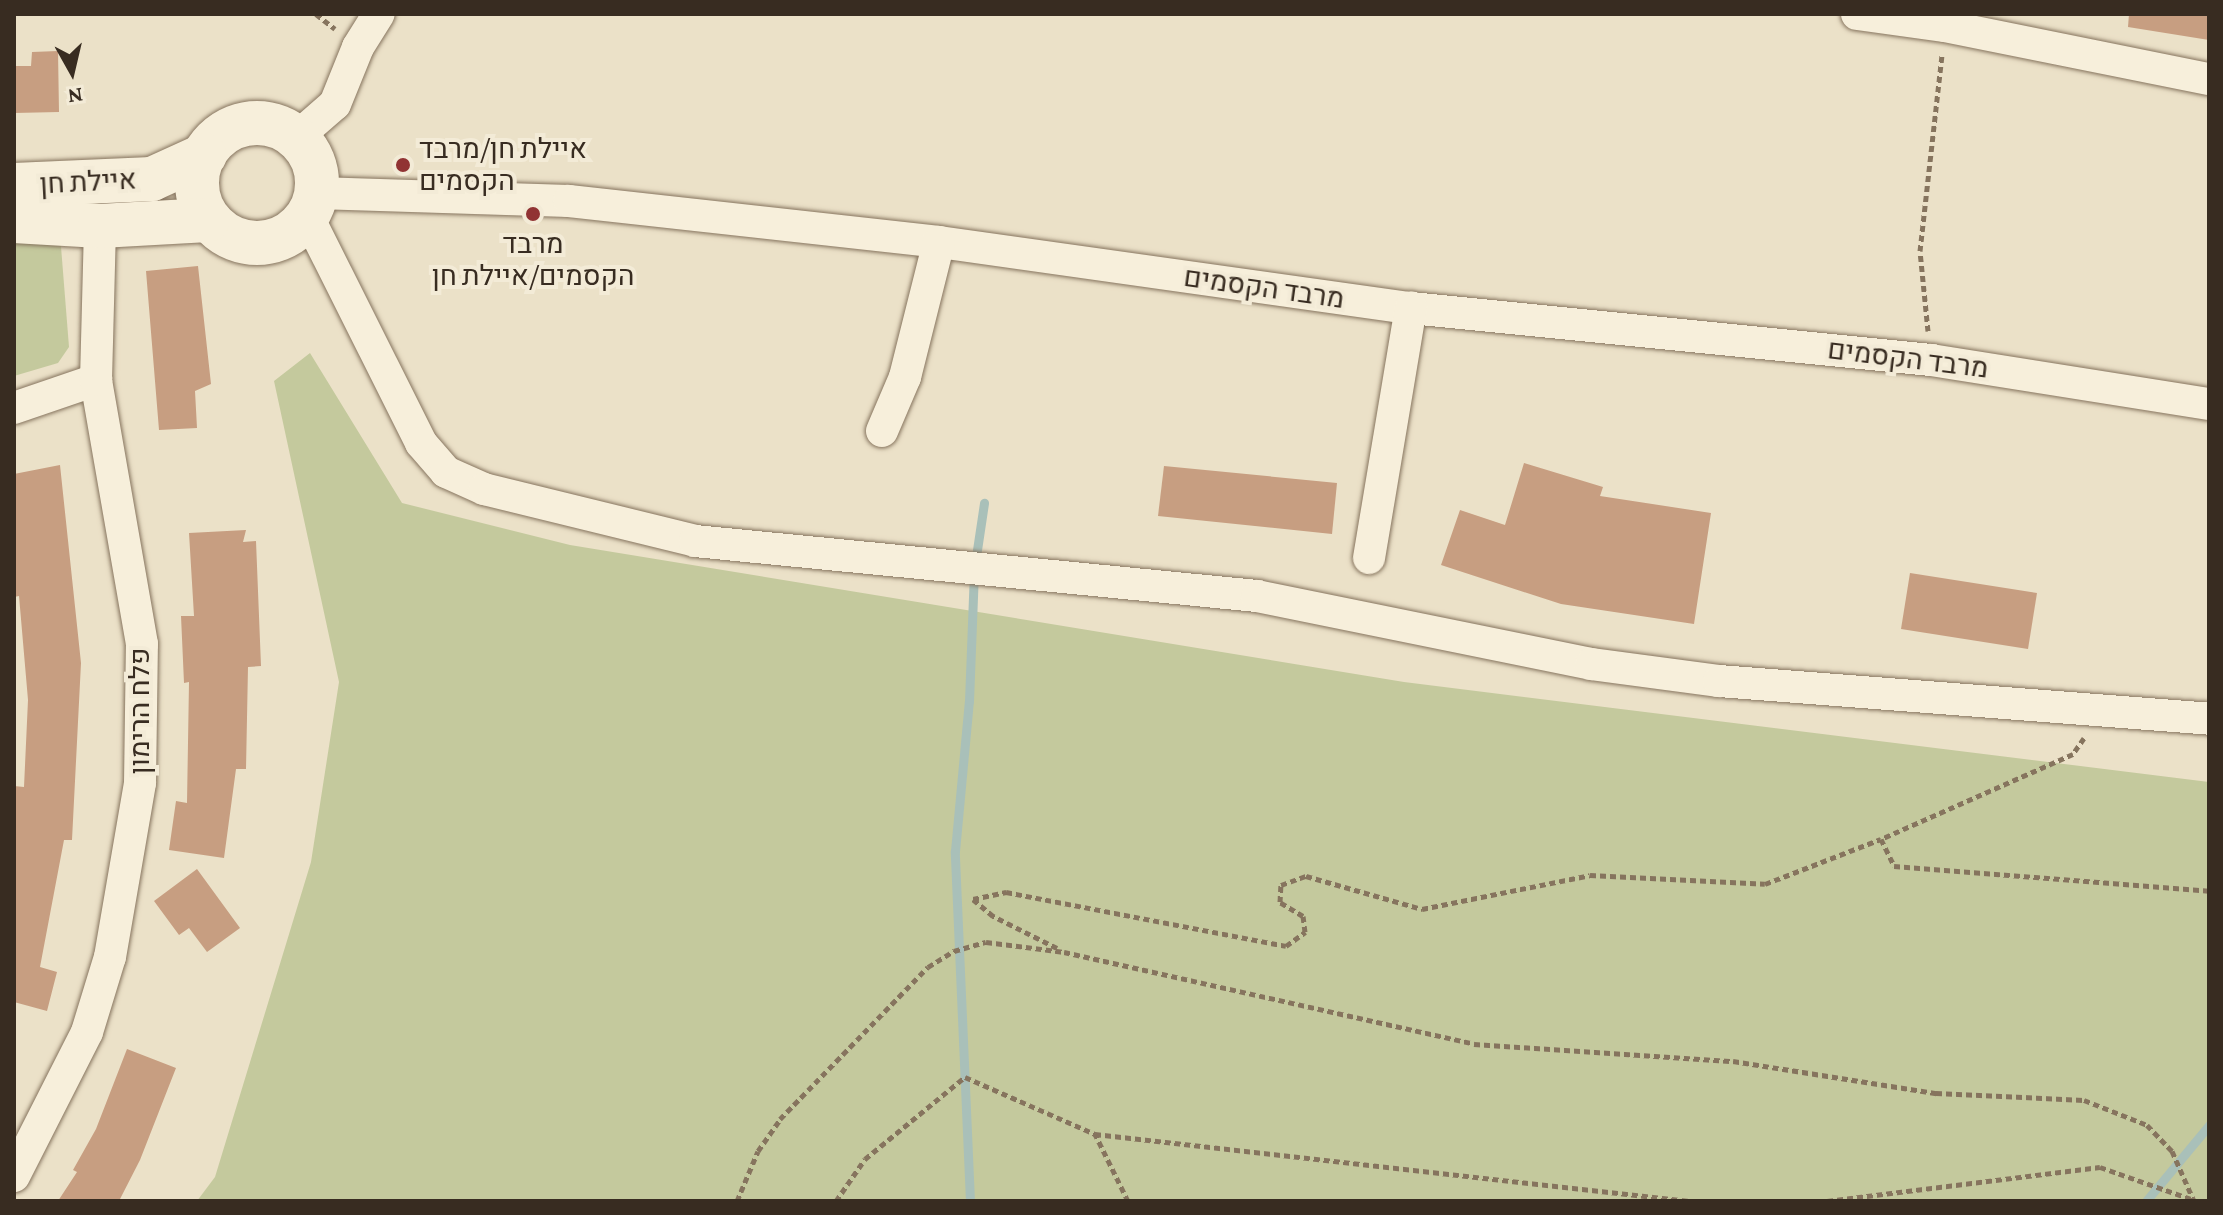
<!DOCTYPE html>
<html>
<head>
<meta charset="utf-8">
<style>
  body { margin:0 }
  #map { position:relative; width:2223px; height:1215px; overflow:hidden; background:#ebe1c8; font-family:"Crimson Pro",Heebo,serif }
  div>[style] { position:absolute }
  .green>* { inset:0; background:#c4c99d }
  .stream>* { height:9px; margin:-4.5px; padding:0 4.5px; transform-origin:4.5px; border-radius:4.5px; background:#a9c0b9 }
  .building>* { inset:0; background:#c79e81 }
  .path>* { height:5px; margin-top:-2.5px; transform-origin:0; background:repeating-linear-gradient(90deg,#86745e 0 6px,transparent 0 10px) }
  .roads { filter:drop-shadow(0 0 2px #86745e) drop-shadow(0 0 2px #86745e) }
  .street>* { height:32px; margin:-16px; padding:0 16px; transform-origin:16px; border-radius:16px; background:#f7efdb }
  .secondary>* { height:44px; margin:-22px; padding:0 22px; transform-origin:22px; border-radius:22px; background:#f7efdb }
  .secondary>.ring { margin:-22px; padding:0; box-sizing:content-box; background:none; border:44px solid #f7efdb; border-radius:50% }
  .dots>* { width:22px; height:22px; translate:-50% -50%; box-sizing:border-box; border:4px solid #f3ebd7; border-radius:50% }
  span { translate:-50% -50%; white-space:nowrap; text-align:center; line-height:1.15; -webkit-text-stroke:8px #f3ebd7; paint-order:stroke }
  .poi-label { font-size:28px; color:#382c21 }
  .left { translate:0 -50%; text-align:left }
  .street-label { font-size:28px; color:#382c21 }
  .frame { position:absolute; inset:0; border:16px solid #382c21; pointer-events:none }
  .north { position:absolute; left:32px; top:32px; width:80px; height:80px; -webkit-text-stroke:6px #f3ebd7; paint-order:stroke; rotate:172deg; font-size:22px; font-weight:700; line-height:32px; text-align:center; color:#382c21 }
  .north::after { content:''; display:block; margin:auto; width:28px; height:36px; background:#382c21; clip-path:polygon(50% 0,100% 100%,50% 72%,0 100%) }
</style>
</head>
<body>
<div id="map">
  <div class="green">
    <i style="clip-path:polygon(14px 233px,60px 234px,69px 347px,58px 363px,14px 376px)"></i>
    <i style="clip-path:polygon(310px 353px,402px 503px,570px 545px,1404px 682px,2209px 782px,2209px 1201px,197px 1201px,215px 1177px,311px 862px,339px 682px,274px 381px)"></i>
  </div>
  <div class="stream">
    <i style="left:970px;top:1201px;width:350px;rotate:-92.5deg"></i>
    <i style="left:955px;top:851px;width:151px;rotate:-84.7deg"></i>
    <i style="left:969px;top:701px;width:131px;rotate:-87.8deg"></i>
    <i style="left:974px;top:570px;width:68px;rotate:-81.5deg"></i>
    <i style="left:2146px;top:1201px;width:99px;rotate:-50.3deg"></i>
  </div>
  <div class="building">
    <i style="clip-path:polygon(2129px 14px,2209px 14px,2209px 40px,2128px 27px)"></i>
    <i style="clip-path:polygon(58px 51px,59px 112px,14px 113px,14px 66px,31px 66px,32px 52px)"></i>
    <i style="clip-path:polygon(198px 266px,211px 384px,195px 391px,197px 428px,159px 430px,146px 271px)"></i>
    <i style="clip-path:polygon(1524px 463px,1603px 487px,1600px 496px,1711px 513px,1694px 624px,1561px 604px,1441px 565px,1460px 510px,1505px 525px)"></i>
    <i style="clip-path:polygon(60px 465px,81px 663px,72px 840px,64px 840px,40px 967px,57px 972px,47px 1011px,14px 1002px,14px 786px,24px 787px,28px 700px,19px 596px,14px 597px,14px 474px)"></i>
    <i style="clip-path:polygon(1164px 466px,1337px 483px,1332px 534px,1158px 516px)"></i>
    <i style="clip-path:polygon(246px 530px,243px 542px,256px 541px,261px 666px,248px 667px,246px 769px,236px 769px,224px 858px,169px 850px,176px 801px,187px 803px,189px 682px,184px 683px,181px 616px,194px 616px,189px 533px)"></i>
    <i style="clip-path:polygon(1910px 573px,2037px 593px,2028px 649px,1901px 629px)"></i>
    <i style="clip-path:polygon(197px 869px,240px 928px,207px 952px,189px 928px,179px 935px,154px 901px)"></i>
    <i style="clip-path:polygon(127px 1049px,176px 1068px,140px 1160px,119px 1201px,58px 1201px,77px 1172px,73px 1170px,96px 1129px)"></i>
  </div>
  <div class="path">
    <i style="left:316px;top:14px;width:24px;rotate:38deg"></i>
    <i style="left:1928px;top:331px;width:80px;rotate:-95.7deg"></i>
    <i style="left:1920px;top:251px;width:198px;rotate:-83.6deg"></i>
    <i style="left:2084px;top:738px;width:19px;rotate:125deg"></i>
    <i style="left:2073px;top:754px;width:210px;rotate:156.1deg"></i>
    <i style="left:1881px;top:839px;width:30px;rotate:64deg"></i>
    <i style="left:1894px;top:866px;width:316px;rotate:4.5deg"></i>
    <i style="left:1057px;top:948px;width:72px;rotate:-153.4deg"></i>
    <i style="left:993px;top:916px;width:26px;rotate:-140deg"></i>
    <i style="left:973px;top:899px;width:34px;rotate:-12deg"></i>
    <i style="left:1006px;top:892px;width:285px;rotate:10.9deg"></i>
    <i style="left:1286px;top:946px;width:24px;rotate:-36deg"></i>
    <i style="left:1305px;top:932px;width:16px;rotate:-97deg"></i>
    <i style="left:1303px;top:916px;width:27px;rotate:-149deg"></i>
    <i style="left:1280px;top:902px;width:17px;rotate:-87deg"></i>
    <i style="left:1281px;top:885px;width:27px;rotate:-20deg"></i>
    <i style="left:1306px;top:876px;width:121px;rotate:15.9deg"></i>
    <i style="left:1422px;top:909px;width:171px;rotate:-11.4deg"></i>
    <i style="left:1590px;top:875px;width:175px;rotate:2.9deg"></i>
    <i style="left:1765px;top:884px;width:124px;rotate:-21.2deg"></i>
    <i style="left:737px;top:1201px;width:54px;rotate:-67.2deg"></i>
    <i style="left:758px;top:1151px;width:39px;rotate:-55deg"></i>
    <i style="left:780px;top:1119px;width:212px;rotate:-45.8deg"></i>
    <i style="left:928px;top:967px;width:31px;rotate:-32deg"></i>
    <i style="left:954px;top:951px;width:33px;rotate:-16deg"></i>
    <i style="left:986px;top:942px;width:79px;rotate:7.3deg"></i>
    <i style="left:1064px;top:952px;width:420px;rotate:12.6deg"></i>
    <i style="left:1474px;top:1044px;width:260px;rotate:3.8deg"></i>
    <i style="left:1733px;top:1061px;width:206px;rotate:9deg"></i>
    <i style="left:1936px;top:1093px;width:148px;rotate:2.7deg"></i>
    <i style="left:2084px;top:1100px;width:68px;rotate:21.6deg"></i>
    <i style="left:2147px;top:1125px;width:36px;rotate:46deg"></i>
    <i style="left:2172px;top:1151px;width:55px;rotate:66.3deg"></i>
    <i style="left:836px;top:1201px;width:51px;rotate:-55.4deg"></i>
    <i style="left:865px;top:1159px;width:129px;rotate:-39.4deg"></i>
    <i style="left:965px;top:1077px;width:142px;rotate:23.7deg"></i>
    <i style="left:1128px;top:1201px;width:75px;rotate:-116.2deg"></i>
    <i style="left:1095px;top:1134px;width:598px;rotate:6.44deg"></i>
    <i style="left:1827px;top:1201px;width:275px;rotate:-7.1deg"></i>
    <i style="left:2100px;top:1167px;width:100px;rotate:19.3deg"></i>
  </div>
  <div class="roads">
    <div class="street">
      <i style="left:1857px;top:14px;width:89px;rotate:7.8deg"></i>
      <i style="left:1945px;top:26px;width:269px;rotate:11.4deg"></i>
      <i style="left:297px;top:137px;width:50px;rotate:-41deg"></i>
      <i style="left:335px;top:104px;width:61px;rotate:-68deg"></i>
      <i style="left:358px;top:47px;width:39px;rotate:-58deg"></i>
      <i style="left:317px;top:193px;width:252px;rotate:1.8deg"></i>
      <i style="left:569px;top:201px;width:372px;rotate:6.3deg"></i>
      <i style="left:939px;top:242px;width:477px;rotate:8deg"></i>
      <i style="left:1411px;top:308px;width:523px;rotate:5.71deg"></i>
      <i style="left:1931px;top:360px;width:281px;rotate:9deg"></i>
      <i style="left:308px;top:217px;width:253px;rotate:63.4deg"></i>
      <i style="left:421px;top:443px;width:38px;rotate:49deg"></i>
      <i style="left:446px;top:472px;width:42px;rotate:24.1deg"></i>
      <i style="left:484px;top:489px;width:217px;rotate:13.8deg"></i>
      <i style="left:695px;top:541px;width:565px;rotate:5.59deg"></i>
      <i style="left:1257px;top:596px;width:341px;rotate:11.5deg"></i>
      <i style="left:1591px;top:664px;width:129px;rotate:7.6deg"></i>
      <i style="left:1719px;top:681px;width:491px;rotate:4.4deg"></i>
      <i style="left:14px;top:408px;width:87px;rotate:-18.9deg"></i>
      <i style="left:882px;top:431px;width:59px;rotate:-66.9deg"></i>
      <i style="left:905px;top:377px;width:139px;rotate:-75.9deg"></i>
      <i style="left:1369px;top:558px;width:254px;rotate:-80.5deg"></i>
      <i style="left:14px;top:1176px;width:161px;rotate:-63.1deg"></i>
      <i style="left:87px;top:1032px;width:78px;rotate:-73deg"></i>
      <i style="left:110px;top:957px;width:177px;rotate:-80.2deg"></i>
      <i style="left:140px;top:783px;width:139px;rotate:-89.2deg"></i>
      <i style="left:142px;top:644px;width:268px;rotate:-99.9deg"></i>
      <i style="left:96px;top:380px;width:154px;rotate:-88.5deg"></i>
    </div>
    <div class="secondary">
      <i class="ring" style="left:197px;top:123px;width:76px;height:76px"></i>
      <i style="left:14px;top:185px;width:138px;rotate:-2.5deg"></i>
      <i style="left:152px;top:179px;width:58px;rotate:-24.4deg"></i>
      <i style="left:14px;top:221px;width:86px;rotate:3.3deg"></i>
      <i style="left:100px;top:226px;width:108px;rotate:-3.2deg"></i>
    </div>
  </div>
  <div class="dots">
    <i style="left:403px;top:165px;background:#913333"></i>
    <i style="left:533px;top:214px;background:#913333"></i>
  </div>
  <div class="poi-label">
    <span class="left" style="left:419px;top:165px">איילת חן/מרבד<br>הקסמים</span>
    <span style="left:533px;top:260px">מרבד<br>הקסמים/איילת חן</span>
  </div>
  <div class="street-label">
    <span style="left:88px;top:182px;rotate:-3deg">איילת חן</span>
    <span style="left:1264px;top:288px;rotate:8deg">מרבד הקסמים</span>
    <span style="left:1908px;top:359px;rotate:7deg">מרבד הקסמים</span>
    <span style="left:140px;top:711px;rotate:-90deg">פלח הרימון</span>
  </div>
  <div class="frame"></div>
  <div class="north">N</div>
</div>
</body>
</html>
